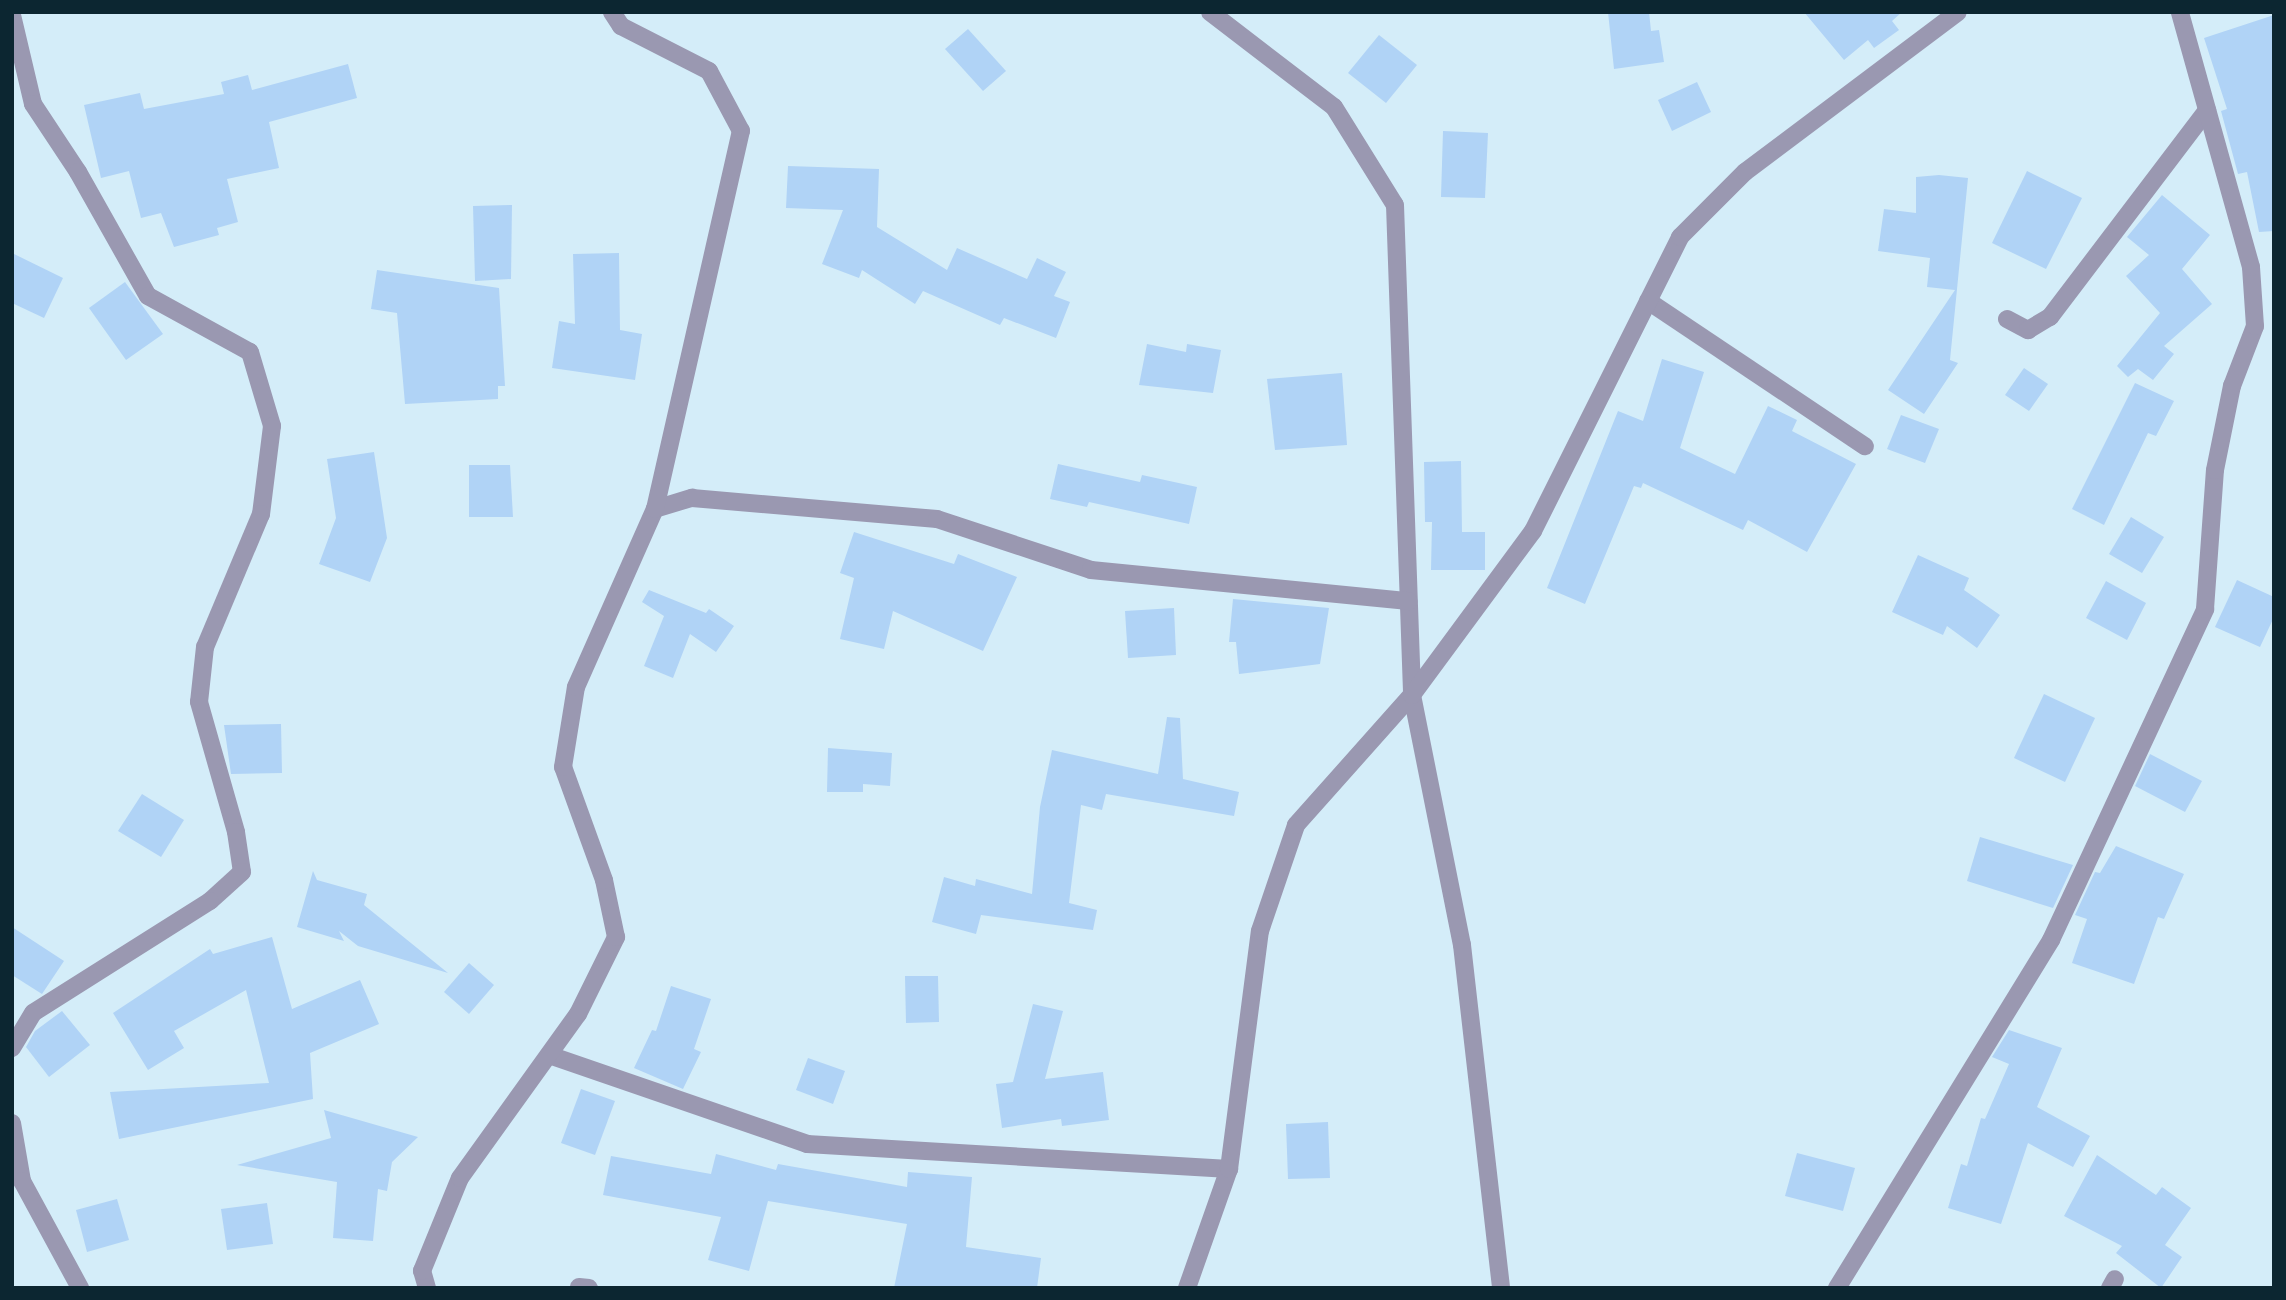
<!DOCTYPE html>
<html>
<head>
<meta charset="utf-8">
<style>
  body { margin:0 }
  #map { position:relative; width:2286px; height:1300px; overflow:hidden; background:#d4edf9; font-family:Lato,sans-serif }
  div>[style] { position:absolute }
  .building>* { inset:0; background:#b0d3f6 }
  .minor>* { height:18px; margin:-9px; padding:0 9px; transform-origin:9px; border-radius:9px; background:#9a98b1 }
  span { translate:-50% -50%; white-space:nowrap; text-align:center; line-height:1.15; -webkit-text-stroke:6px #ecf8fe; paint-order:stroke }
  .frame { position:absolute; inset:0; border:14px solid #0c2631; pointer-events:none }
</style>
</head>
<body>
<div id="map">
  <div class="building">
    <i style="clip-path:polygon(1608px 12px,1649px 12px,1651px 31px,1659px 30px,1664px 62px,1614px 69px)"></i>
    <i style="clip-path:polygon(1804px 12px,1902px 12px,1892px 21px,1899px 30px,1874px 48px,1868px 40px,1844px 60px)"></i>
    <i style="clip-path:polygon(2274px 15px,2274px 231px,2259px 232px,2247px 172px,2238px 174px,2221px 111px,2227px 109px,2204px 38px)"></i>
    <i style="clip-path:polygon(968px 29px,1006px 71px,983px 91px,945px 49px)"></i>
    <i style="clip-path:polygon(1379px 35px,1417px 65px,1386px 103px,1348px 73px)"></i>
    <i style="clip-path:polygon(348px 64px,357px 98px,269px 122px,279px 168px,227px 179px,238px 222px,217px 228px,219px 235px,174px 247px,161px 213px,141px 218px,129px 171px,101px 178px,84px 105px,140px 93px,144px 109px,224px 94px,221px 82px,248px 75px,252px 90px)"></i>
    <i style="clip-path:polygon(1697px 82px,1711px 112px,1672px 131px,1658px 100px)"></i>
    <i style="clip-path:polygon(1443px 131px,1488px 133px,1485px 198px,1441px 197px)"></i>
    <i style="clip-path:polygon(788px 166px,879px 169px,877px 227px,947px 270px,957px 248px,1027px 279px,1037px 258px,1066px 272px,1054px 296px,1070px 302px,1056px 338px,1004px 318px,1000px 325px,923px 291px,915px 304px,862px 270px,859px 278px,822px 264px,843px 210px,786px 208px)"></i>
    <i style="clip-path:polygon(2027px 171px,2082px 198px,2046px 269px,1992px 243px)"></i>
    <i style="clip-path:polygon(1939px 175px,1968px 178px,1950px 360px,1958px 363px,1924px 414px,1888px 390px,1955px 290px,1927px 287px,1930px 258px,1878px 251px,1884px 209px,1916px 213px,1916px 177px)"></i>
    <i style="clip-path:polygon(2162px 195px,2210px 235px,2182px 269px,2212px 304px,2164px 346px,2174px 354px,2153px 380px,2138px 369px,2128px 377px,2117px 366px,2160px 313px,2126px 276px,2149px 255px,2127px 237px)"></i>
    <i style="clip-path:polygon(512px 205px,511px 279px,475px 281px,473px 206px)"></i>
    <i style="clip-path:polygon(12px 253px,63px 278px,44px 318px,12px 303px)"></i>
    <i style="clip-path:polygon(619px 253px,620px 330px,642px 334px,635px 380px,552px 368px,559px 321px,575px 324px,573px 254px)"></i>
    <i style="clip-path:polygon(377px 270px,499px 288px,505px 386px,498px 386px,498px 399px,405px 404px,397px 313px,371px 309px)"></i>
    <i style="clip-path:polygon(125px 282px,163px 334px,126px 360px,89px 308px)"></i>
    <i style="clip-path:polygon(1147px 344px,1186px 352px,1187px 344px,1221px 350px,1213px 393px,1139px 385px)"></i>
    <i style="clip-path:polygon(1662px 359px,1704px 372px,1680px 448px,1735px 474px,1768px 406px,1797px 420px,1792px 431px,1856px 464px,1807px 552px,1748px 520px,1743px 530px,1643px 483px,1641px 488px,1634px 486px,1585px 604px,1547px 588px,1618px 411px,1643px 421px)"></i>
    <i style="clip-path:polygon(2024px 368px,2048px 384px,2029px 411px,2005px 395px)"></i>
    <i style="clip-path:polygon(1342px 373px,1347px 445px,1275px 450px,1267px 379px)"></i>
    <i style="clip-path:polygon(2135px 383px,2174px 401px,2156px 436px,2148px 433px,2104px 525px,2072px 509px)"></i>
    <i style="clip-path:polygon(1901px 415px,1939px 429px,1925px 463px,1887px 449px)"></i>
    <i style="clip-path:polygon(374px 452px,387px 538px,370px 582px,319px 564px,336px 518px,327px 459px)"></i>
    <i style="clip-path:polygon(1461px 461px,1462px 532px,1485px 532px,1485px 570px,1431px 570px,1432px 522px,1425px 522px,1424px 462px)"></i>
    <i style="clip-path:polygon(1058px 464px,1140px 482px,1142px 475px,1197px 487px,1189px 524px,1089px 502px,1087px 507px,1050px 499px)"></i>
    <i style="clip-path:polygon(469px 465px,510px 465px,513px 517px,469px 517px)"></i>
    <i style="clip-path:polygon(2131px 517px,2164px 537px,2142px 573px,2109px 554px)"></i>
    <i style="clip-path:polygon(854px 532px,954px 564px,958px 554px,1017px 577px,983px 651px,893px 611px,884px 649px,840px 639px,854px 578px,840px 573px)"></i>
    <i style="clip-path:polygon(1918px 555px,1969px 578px,1964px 590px,2000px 615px,1977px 648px,1947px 626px,1943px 635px,1892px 612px)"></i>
    <i style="clip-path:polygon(2237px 580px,2274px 597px,2274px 617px,2260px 647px,2215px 627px)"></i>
    <i style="clip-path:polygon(2106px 581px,2146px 603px,2127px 640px,2086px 618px)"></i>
    <i style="clip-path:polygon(649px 590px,706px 613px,709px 609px,734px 626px,716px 652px,690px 634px,673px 678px,644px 666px,664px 616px,642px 602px)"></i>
    <i style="clip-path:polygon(1233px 599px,1329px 608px,1320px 664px,1239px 674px,1236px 642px,1229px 642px)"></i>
    <i style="clip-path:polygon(1174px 608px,1176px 655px,1128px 658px,1125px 611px)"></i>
    <i style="clip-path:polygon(2044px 694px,2095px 718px,2065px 782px,2014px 758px)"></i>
    <i style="clip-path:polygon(1167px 717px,1180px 718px,1183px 779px,1239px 792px,1234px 816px,1106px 794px,1102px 810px,1081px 805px,1069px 903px,1097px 910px,1093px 930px,981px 915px,976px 934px,932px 922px,944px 877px,975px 886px,976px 879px,1032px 894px,1040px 807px,1052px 750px,1158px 774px)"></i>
    <i style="clip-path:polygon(281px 724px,282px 773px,231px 774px,224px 725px)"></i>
    <i style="clip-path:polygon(828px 748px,892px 753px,890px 786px,863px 784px,863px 792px,827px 792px)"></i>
    <i style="clip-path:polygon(2150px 754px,2202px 781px,2185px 812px,2135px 786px)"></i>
    <i style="clip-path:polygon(142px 794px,184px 820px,161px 857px,118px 831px)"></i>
    <i style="clip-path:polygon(1980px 837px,2073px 865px,2053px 908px,1967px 881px)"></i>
    <i style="clip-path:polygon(2116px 846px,2184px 874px,2164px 919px,2158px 917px,2134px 984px,2072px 963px,2087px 919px,2075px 915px,2095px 872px,2100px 873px)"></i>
    <i style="clip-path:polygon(313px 871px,317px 880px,367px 894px,364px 905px,448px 973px,358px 946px,339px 931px,344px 941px,297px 927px)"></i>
    <i style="clip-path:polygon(12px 927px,64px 961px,42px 994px,12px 975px)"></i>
    <i style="clip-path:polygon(272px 937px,292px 1009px,360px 980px,379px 1024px,310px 1053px,313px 1099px,119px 1139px,110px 1092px,269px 1083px,246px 990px,174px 1031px,184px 1048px,148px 1070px,113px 1013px,210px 949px,213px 954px)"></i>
    <i style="clip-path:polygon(469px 963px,494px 985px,469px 1014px,444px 992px)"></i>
    <i style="clip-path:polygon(905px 976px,938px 976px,939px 1022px,906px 1023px)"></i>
    <i style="clip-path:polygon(671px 986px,711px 999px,694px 1049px,701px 1052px,683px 1089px,634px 1068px,652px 1030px,656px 1031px)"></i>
    <i style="clip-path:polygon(1033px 1004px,1063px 1011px,1045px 1079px,1103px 1072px,1109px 1120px,1062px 1126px,1061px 1119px,1002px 1128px,996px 1084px,1013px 1082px)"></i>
    <i style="clip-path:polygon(62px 1011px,90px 1045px,49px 1077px,26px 1047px,35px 1031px)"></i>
    <i style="clip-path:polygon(2009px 1030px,2062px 1048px,2037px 1107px,2090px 1136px,2073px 1167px,2028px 1143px,2001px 1224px,1948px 1208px,1961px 1164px,1967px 1166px,1981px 1118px,1985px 1119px,2009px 1064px,1992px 1057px)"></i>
    <i style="clip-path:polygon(808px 1058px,845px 1071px,833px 1104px,796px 1090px)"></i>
    <i style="clip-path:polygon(581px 1089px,615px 1101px,595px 1155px,561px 1143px)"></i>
    <i style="clip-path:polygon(324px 1110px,418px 1137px,392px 1162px,387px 1191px,378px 1189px,373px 1241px,333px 1238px,337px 1182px,237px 1165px,331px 1138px)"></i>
    <i style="clip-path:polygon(1328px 1122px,1330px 1178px,1288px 1179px,1286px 1124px)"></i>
    <i style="clip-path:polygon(1797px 1153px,1855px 1168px,1843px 1211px,1785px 1196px)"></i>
    <i style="clip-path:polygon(716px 1154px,776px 1170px,778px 1164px,907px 1187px,908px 1172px,972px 1177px,966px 1247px,1041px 1258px,1037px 1288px,894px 1288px,907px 1224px,768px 1201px,749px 1271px,708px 1260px,721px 1217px,603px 1195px,611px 1156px,711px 1174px)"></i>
    <i style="clip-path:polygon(2097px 1155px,2156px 1195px,2162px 1187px,2191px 1208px,2165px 1245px,2182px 1257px,2161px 1288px,2116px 1253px,2122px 1246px,2064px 1216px)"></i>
    <i style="clip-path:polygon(117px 1199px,129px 1240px,87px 1252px,76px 1210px)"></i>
    <i style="clip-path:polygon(267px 1203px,273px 1244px,227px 1250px,221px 1209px)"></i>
  </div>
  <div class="minor">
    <i style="left:1210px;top:12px;width:156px;rotate:37.5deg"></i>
    <i style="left:1334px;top:107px;width:115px;rotate:58.1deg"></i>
    <i style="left:1395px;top:205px;width:490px;rotate:88deg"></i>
    <i style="left:1412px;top:695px;width:255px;rotate:78.7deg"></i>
    <i style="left:1462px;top:945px;width:345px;rotate:83.5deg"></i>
    <i style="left:12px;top:15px;width:91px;rotate:76.7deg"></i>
    <i style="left:33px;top:104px;width:82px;rotate:56.5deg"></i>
    <i style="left:78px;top:172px;width:142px;rotate:60.6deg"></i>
    <i style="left:148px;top:296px;width:116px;rotate:28.8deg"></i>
    <i style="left:250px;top:352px;width:77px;rotate:73.4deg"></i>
    <i style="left:272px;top:426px;width:89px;rotate:97.1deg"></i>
    <i style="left:261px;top:514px;width:144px;rotate:112.8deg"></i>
    <i style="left:205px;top:647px;width:55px;rotate:96.2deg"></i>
    <i style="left:199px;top:702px;width:135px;rotate:74.1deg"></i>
    <i style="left:236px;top:832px;width:40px;rotate:81.5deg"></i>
    <i style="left:242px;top:872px;width:43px;rotate:137.8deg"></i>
    <i style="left:210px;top:901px;width:209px;rotate:147.7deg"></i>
    <i style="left:33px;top:1013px;width:41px;rotate:121deg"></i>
    <i style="left:1648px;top:301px;width:261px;rotate:33.8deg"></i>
    <i style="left:2007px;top:319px;width:24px;rotate:28deg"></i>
    <i style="left:2028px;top:330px;width:26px;rotate:-31deg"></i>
    <i style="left:2050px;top:317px;width:260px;rotate:-52.8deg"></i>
    <i style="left:655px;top:509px;width:39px;rotate:-17deg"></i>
    <i style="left:692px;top:498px;width:246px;rotate:4.9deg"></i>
    <i style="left:937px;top:519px;width:162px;rotate:18.3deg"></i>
    <i style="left:1091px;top:570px;width:319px;rotate:5.6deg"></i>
    <i style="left:549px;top:1055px;width:273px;rotate:19deg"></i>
    <i style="left:807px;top:1144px;width:423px;rotate:3.4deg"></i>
    <i style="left:12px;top:1123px;width:59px;rotate:80.2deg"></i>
    <i style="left:22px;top:1181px;width:122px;rotate:61.5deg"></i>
    <i style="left:579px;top:1287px;width:10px;rotate:6deg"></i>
    <i style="left:427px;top:1288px;width:18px;rotate:-106deg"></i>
    <i style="left:422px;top:1271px;width:100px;rotate:-67.8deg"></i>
    <i style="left:460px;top:1178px;width:202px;rotate:-54.3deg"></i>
    <i style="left:578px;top:1014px;width:86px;rotate:-63.7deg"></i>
    <i style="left:616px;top:937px;width:58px;rotate:-101.9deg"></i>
    <i style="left:604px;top:880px;width:120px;rotate:-109.9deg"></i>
    <i style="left:563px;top:767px;width:81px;rotate:-80.8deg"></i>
    <i style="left:576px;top:687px;width:195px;rotate:-66.1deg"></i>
    <i style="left:655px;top:509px;width:388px;rotate:-77.2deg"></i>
    <i style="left:741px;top:131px;width:68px;rotate:-118.1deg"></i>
    <i style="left:709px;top:71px;width:99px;rotate:-152.9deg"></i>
    <i style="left:621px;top:26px;width:17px;rotate:-123deg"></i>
    <i style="left:1187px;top:1288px;width:126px;rotate:-70.6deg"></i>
    <i style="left:1229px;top:1169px;width:240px;rotate:-82.6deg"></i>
    <i style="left:1260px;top:931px;width:112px;rotate:-71.2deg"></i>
    <i style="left:1296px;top:825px;width:174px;rotate:-48.3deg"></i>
    <i style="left:1412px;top:695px;width:204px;rotate:-53.6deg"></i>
    <i style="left:1533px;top:531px;width:329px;rotate:-63.4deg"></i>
    <i style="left:1680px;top:237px;width:92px;rotate:-45deg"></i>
    <i style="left:1745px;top:172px;width:266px;rotate:-36.9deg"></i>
    <i style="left:1837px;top:1288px;width:409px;rotate:-58.4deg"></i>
    <i style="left:2051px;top:940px;width:365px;rotate:-65deg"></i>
    <i style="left:2205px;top:609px;width:139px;rotate:-85.9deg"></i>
    <i style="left:2215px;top:470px;width:86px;rotate:-78.6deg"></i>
    <i style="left:2232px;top:386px;width:64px;rotate:-69deg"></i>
    <i style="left:2255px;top:326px;width:59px;rotate:-93.9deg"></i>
    <i style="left:2251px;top:267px;width:265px;rotate:-105.6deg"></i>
    <i style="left:2110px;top:1288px;width:10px;rotate:-61deg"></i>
  </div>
  <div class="frame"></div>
</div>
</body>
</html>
